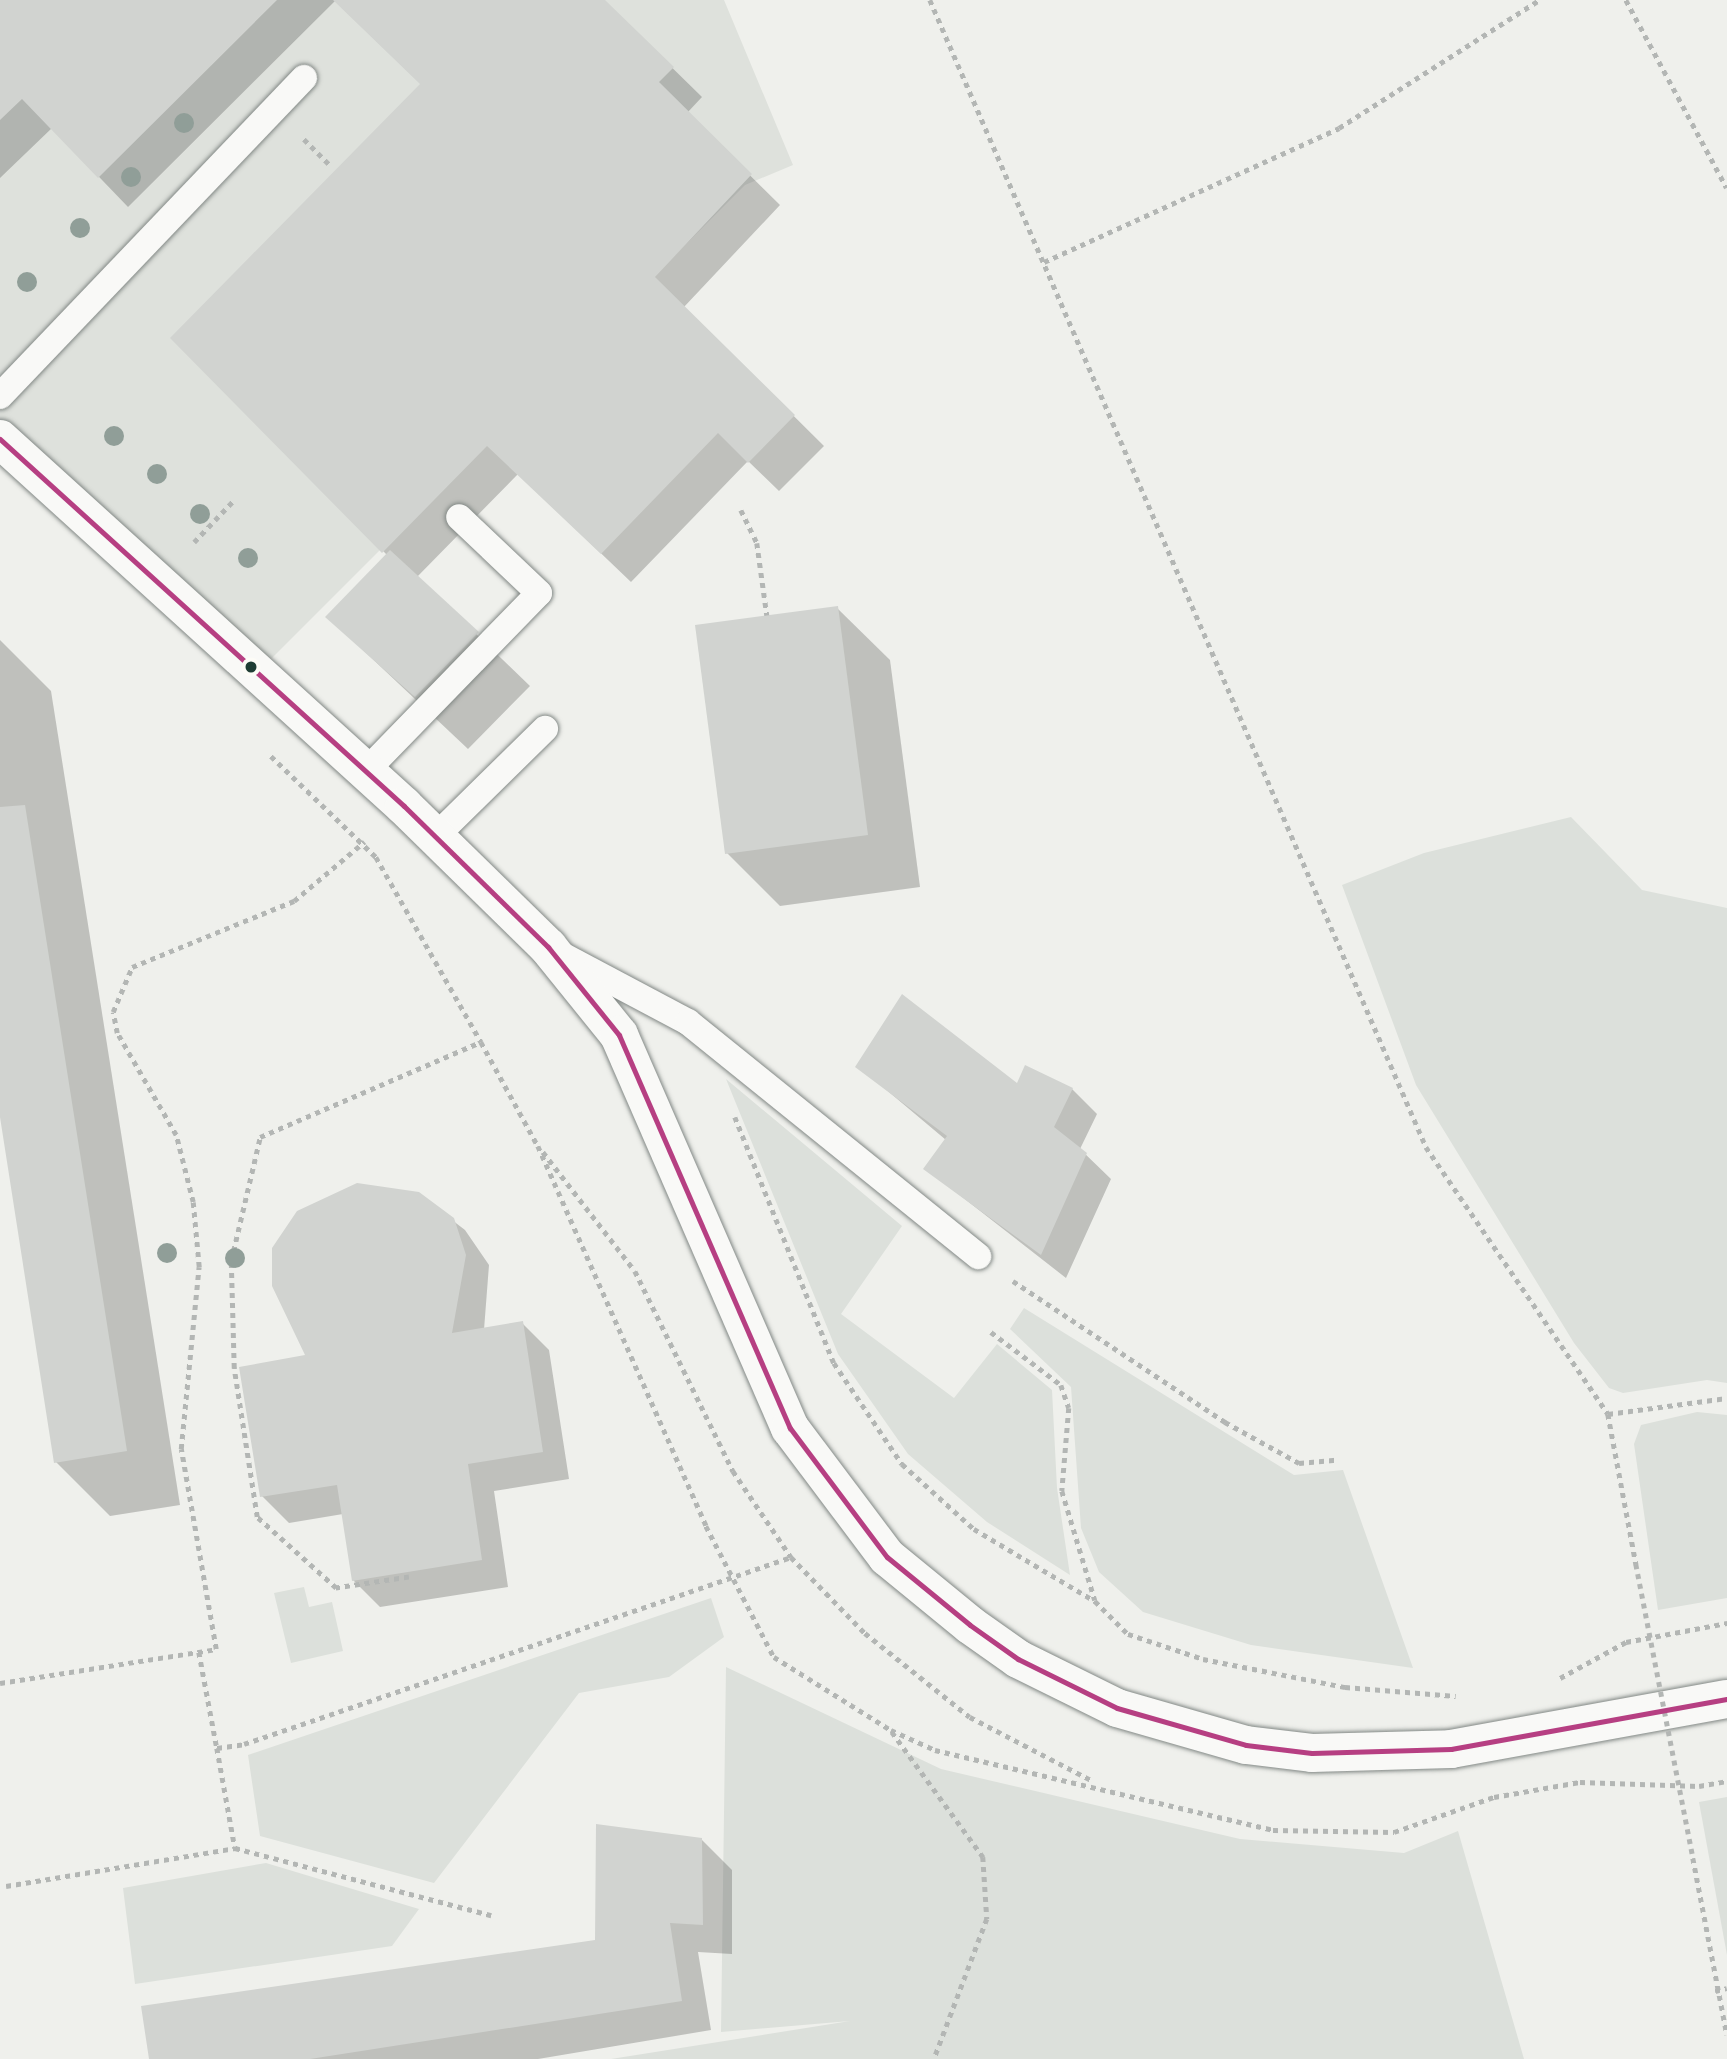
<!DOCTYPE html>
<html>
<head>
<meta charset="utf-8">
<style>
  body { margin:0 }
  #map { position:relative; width:1727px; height:2059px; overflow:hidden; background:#eff0ec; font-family:"Playpen Sans",sans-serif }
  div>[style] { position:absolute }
  .built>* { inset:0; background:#dee1dc }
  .green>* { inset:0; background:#dce0db }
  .shadow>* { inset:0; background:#0003 }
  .building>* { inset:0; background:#d1d3d0 }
  .path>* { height:4.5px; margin-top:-2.25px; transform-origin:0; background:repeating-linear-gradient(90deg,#b3b6b4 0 5px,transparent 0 10px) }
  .roads { filter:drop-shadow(0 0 2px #828885) drop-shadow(0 0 2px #828885) }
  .lane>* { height:26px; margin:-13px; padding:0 13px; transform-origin:13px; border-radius:13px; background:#f9f9f7 }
  .secondary>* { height:38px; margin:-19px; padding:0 19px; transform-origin:19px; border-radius:19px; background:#f9f9f7 }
  .path-bridge>* { height:4.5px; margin-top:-2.25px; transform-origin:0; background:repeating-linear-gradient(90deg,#b3b6b4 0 5px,transparent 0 10px) }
  .bus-1>* { height:5px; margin:-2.5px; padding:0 2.5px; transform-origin:2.5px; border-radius:2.5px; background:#b63f82 }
  .trees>* { width:20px; height:20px; margin:-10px; border-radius:50%; background:#909e98 }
  .dots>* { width:19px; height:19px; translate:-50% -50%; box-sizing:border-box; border:4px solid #fdfcf7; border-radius:50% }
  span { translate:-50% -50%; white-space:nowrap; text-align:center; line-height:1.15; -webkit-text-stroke:5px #fdfcf7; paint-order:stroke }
</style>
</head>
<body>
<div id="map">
  <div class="built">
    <i style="clip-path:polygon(0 0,724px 0,793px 165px,745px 185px,266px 664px,0 439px)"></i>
  </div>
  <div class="green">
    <i style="clip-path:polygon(1571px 817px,1642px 890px,1727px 908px,1727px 1383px,1707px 1380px,1623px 1393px,1609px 1388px,1574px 1343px,1416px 1085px,1342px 885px,1424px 853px)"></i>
    <i style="clip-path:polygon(726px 1079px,902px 1226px,841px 1314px,954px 1398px,997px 1344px,1052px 1390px,1057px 1488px,1070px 1575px,987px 1522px,908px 1454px,838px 1354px)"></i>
    <i style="clip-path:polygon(1024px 1308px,1294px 1475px,1343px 1470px,1413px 1668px,1251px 1645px,1143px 1612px,1099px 1572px,1081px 1528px,1071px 1387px,1010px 1329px)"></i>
    <i style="clip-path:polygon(1697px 1412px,1727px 1415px,1727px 1598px,1658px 1610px,1634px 1444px,1641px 1425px)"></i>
    <i style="clip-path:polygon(304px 1587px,309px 1607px,332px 1602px,343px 1651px,291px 1663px,274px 1593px)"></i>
    <i style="clip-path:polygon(711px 1598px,724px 1637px,669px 1677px,579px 1693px,434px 1883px,260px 1836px,248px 1755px)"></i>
    <i style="clip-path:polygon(726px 1667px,941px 1769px,1240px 1839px,1404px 1853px,1458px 1831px,1524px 2059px,611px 2059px,850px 2021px,721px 2032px)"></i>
    <i style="clip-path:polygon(1727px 1797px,1727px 1955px,1699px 1802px)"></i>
    <i style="clip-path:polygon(266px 1863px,419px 1909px,392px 1946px,135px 1984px,123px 1888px)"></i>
  </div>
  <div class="shadow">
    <i style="clip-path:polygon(0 0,603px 0,702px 97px,687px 113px,780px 205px,684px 307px,824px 446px,779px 491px,748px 461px,631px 582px,518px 474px,417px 577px,530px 686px,468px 749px,328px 617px,387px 555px,173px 338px,422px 85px,335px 1px,128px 207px,52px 128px,0 178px)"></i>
    <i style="clip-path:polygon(837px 608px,890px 660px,920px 887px,780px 906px,727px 853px)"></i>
    <i style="clip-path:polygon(0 640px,51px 691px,180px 1505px,110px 1516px,56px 1462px,0 1106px)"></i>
    <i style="clip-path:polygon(858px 1066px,1072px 1089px,1097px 1114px,1080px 1149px,1111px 1179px,1066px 1278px,925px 1168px,946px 1140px)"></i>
    <i style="clip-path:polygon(418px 1194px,465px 1230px,489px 1265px,484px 1330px,522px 1323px,549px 1350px,569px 1479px,494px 1491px,508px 1587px,380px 1607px,353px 1580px,343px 1514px,289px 1523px,262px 1496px,308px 1357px)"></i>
    <i style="clip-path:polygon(702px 1840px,732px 1870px,732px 1954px,698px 1952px,711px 2030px,538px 2059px,151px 2059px,597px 1941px)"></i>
  </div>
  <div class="building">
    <i style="clip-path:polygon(0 0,277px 0,98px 178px,22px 99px,0 120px)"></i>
    <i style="clip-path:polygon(333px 0,605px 0,674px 67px,659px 82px,752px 174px,655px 277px,795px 415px,748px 463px,718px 433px,601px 554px,487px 446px,382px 553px,170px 338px,420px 84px)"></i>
    <i style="clip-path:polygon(390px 550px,479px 632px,415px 697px,325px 617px)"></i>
    <i style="clip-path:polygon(838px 606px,868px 835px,725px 854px,695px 625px)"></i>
    <i style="clip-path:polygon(25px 805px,127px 1451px,54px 1463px,0 1117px,0 807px)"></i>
    <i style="clip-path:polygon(902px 994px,1017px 1083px,1025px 1065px,1073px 1088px,1054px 1127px,1087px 1153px,1041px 1255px,923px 1169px,947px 1136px,855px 1067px)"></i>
    <i style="clip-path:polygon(357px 1183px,419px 1192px,454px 1218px,466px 1255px,452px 1333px,523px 1321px,543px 1452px,468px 1464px,482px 1560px,352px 1581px,337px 1485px,260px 1497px,239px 1367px,305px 1355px,272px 1286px,272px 1248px,297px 1211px)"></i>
    <i style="clip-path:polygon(596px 1824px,702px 1838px,703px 1925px,670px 1923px,682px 2001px,310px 2059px,149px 2059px,141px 2006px,595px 1940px)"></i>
  </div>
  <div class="path">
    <i style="left:930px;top:0;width:1250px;rotate:66.61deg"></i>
    <i style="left:1426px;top:1147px;width:323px;rotate:55.7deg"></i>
    <i style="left:1608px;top:1414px;width:153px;rotate:79.4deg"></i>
    <i style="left:1626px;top:0;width:213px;rotate:61.8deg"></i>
    <i style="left:304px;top:139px;width:35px;rotate:45deg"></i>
    <i style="left:1044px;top:262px;width:324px;rotate:-24.4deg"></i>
    <i style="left:1339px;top:128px;width:237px;rotate:-32.6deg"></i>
    <i style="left:741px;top:510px;width:37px;rotate:64deg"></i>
    <i style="left:757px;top:543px;width:73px;rotate:82.1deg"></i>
    <i style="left:194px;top:542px;width:59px;rotate:-46.4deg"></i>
    <i style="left:271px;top:756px;width:146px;rotate:43.9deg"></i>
    <i style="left:376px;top:857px;width:213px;rotate:60.4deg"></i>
    <i style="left:481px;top:1042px;width:119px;rotate:61.3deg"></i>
    <i style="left:538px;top:1146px;width:415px;rotate:66.1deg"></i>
    <i style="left:706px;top:1526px;width:148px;rotate:62.6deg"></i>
    <i style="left:774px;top:1657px;width:138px;rotate:32deg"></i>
    <i style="left:891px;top:1730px;width:48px;rotate:24.4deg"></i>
    <i style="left:935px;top:1750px;width:347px;rotate:13.3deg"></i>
    <i style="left:1273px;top:1830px;width:121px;rotate:0.9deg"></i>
    <i style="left:1394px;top:1832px;width:106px;rotate:-19.3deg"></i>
    <i style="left:1494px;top:1797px;width:87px;rotate:-9.9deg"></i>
    <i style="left:1580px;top:1782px;width:119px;rotate:1.9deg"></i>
    <i style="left:1699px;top:1786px;width:28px;rotate:-10deg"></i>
    <i style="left:735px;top:1117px;width:265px;rotate:68.1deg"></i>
    <i style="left:834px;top:1363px;width:122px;rotate:56deg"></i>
    <i style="left:902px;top:1464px;width:97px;rotate:42.1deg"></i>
    <i style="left:974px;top:1529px;width:141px;rotate:30.8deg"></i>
    <i style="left:1095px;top:1601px;width:47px;rotate:45deg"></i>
    <i style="left:1128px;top:1634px;width:79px;rotate:18.4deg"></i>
    <i style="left:1203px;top:1659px;width:145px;rotate:11.2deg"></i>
    <i style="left:1345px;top:1687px;width:111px;rotate:4.6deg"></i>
    <i style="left:543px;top:1152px;width:150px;rotate:52.3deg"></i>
    <i style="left:635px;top:1271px;width:223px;rotate:63.9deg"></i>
    <i style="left:733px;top:1471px;width:104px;rotate:56deg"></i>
    <i style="left:791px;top:1557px;width:106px;rotate:45.8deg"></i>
    <i style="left:865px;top:1633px;width:134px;rotate:38.7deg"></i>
    <i style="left:970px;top:1717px;width:139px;rotate:27.5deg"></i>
    <i style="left:1013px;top:1281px;width:255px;rotate:33.6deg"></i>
    <i style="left:1225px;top:1422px;width:85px;rotate:29deg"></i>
    <i style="left:1299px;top:1463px;width:37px;rotate:-5deg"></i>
    <i style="left:991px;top:1332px;width:88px;rotate:37.1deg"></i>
    <i style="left:1061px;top:1385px;width:24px;rotate:71deg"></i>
    <i style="left:1069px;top:1408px;width:83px;rotate:94.8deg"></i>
    <i style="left:1062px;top:1491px;width:114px;rotate:73.2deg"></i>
    <i style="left:1608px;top:1414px;width:120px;rotate:-7.7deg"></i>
    <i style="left:409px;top:1577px;width:74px;rotate:171.4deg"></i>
    <i style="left:336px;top:1588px;width:106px;rotate:-138.1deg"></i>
    <i style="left:257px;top:1517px;width:151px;rotate:-98.8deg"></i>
    <i style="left:234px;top:1368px;width:107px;rotate:-91.6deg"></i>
    <i style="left:231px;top:1261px;width:127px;rotate:-76.8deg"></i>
    <i style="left:260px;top:1137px;width:241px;rotate:-23.3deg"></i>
    <i style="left:199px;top:1652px;width:98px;rotate:79.4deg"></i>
    <i style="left:217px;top:1748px;width:27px;rotate:-8deg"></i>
    <i style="left:244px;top:1744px;width:578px;rotate:-18.87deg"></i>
    <i style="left:1560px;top:1678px;width:75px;rotate:-28.6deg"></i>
    <i style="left:1626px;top:1642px;width:103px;rotate:-10.7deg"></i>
    <i style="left:0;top:1683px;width:219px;rotate:-8.9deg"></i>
    <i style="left:216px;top:1649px;width:203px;rotate:-99.9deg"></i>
    <i style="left:181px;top:1449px;width:183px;rotate:-84.4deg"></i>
    <i style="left:199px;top:1267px;width:65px;rotate:-95.3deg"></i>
    <i style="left:193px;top:1202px;width:69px;rotate:-104.2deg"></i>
    <i style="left:176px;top:1135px;width:118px;rotate:-120deg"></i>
    <i style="left:117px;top:1033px;width:21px;rotate:-101deg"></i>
    <i style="left:113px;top:1012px;width:49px;rotate:-67.1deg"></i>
    <i style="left:132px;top:967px;width:175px;rotate:-22.2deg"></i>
    <i style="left:294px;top:901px;width:92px;rotate:-40.1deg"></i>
    <i style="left:892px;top:1732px;width:155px;rotate:53.9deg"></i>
    <i style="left:983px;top:1857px;width:62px;rotate:86.3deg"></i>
    <i style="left:987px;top:1919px;width:150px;rotate:110.7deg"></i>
    <i style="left:217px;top:1748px;width:102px;rotate:79.8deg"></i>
    <i style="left:235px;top:1848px;width:265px;rotate:14.7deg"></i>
    <i style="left:1693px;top:1858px;width:180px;rotate:79.1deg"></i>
    <i style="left:6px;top:1886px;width:232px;rotate:-9.4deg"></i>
    <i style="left:1715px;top:1991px;width:12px;rotate:-14deg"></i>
  </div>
  <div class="roads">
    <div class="lane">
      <i style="left:0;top:396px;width:440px;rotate:-46.3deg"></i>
      <i style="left:366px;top:771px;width:248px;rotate:-45.8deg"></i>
      <i style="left:539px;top:593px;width:110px;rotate:-136.5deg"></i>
      <i style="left:436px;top:836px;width:153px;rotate:-44.5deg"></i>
      <i style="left:562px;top:955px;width:143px;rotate:28deg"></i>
      <i style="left:688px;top:1022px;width:373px;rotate:38.9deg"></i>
    </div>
    <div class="secondary">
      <i style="left:0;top:439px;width:546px;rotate:42.25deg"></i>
      <i style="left:404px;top:806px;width:202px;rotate:44.4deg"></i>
      <i style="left:548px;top:947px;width:113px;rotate:51.1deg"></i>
      <i style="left:619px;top:1035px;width:429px;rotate:66.5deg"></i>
      <i style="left:790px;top:1428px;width:161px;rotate:53.1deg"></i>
      <i style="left:887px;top:1557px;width:107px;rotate:39.3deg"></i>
      <i style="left:970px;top:1625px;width:59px;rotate:35.3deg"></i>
      <i style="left:1018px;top:1659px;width:110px;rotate:26.3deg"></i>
      <i style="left:1117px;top:1708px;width:134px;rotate:16deg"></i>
      <i style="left:1246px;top:1745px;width:66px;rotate:6.9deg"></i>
      <i style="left:1312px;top:1753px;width:139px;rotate:-1.6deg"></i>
      <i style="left:1451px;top:1749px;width:280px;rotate:-10.3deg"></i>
    </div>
  </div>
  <div class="path-bridge">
    <i style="left:1636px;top:1564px;width:299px;rotate:79deg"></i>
  </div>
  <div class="bus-1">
    <i style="left:0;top:439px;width:546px;rotate:42.25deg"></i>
    <i style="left:404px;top:806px;width:202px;rotate:44.4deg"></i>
    <i style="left:548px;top:947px;width:113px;rotate:51.1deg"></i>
    <i style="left:619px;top:1035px;width:429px;rotate:66.5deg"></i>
    <i style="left:790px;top:1428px;width:161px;rotate:53.1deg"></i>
    <i style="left:887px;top:1557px;width:107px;rotate:39.3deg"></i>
    <i style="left:970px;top:1625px;width:59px;rotate:35.3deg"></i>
    <i style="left:1018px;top:1659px;width:110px;rotate:26.3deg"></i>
    <i style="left:1117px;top:1708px;width:134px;rotate:16deg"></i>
    <i style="left:1246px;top:1745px;width:66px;rotate:6.9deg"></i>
    <i style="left:1312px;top:1753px;width:139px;rotate:-1.6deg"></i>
    <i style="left:1451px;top:1749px;width:280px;rotate:-10.3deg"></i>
  </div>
  <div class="trees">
    <i style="left:184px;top:123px"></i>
    <i style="left:131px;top:177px"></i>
    <i style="left:80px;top:228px"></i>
    <i style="left:27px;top:282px"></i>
    <i style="left:114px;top:436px"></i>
    <i style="left:157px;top:474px"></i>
    <i style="left:200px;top:514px"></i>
    <i style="left:248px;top:558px"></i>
    <i style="left:167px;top:1253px"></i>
    <i style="left:235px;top:1258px"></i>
  </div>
  <div class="dots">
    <i style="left:251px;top:667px;background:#1f3d34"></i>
  </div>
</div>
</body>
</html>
